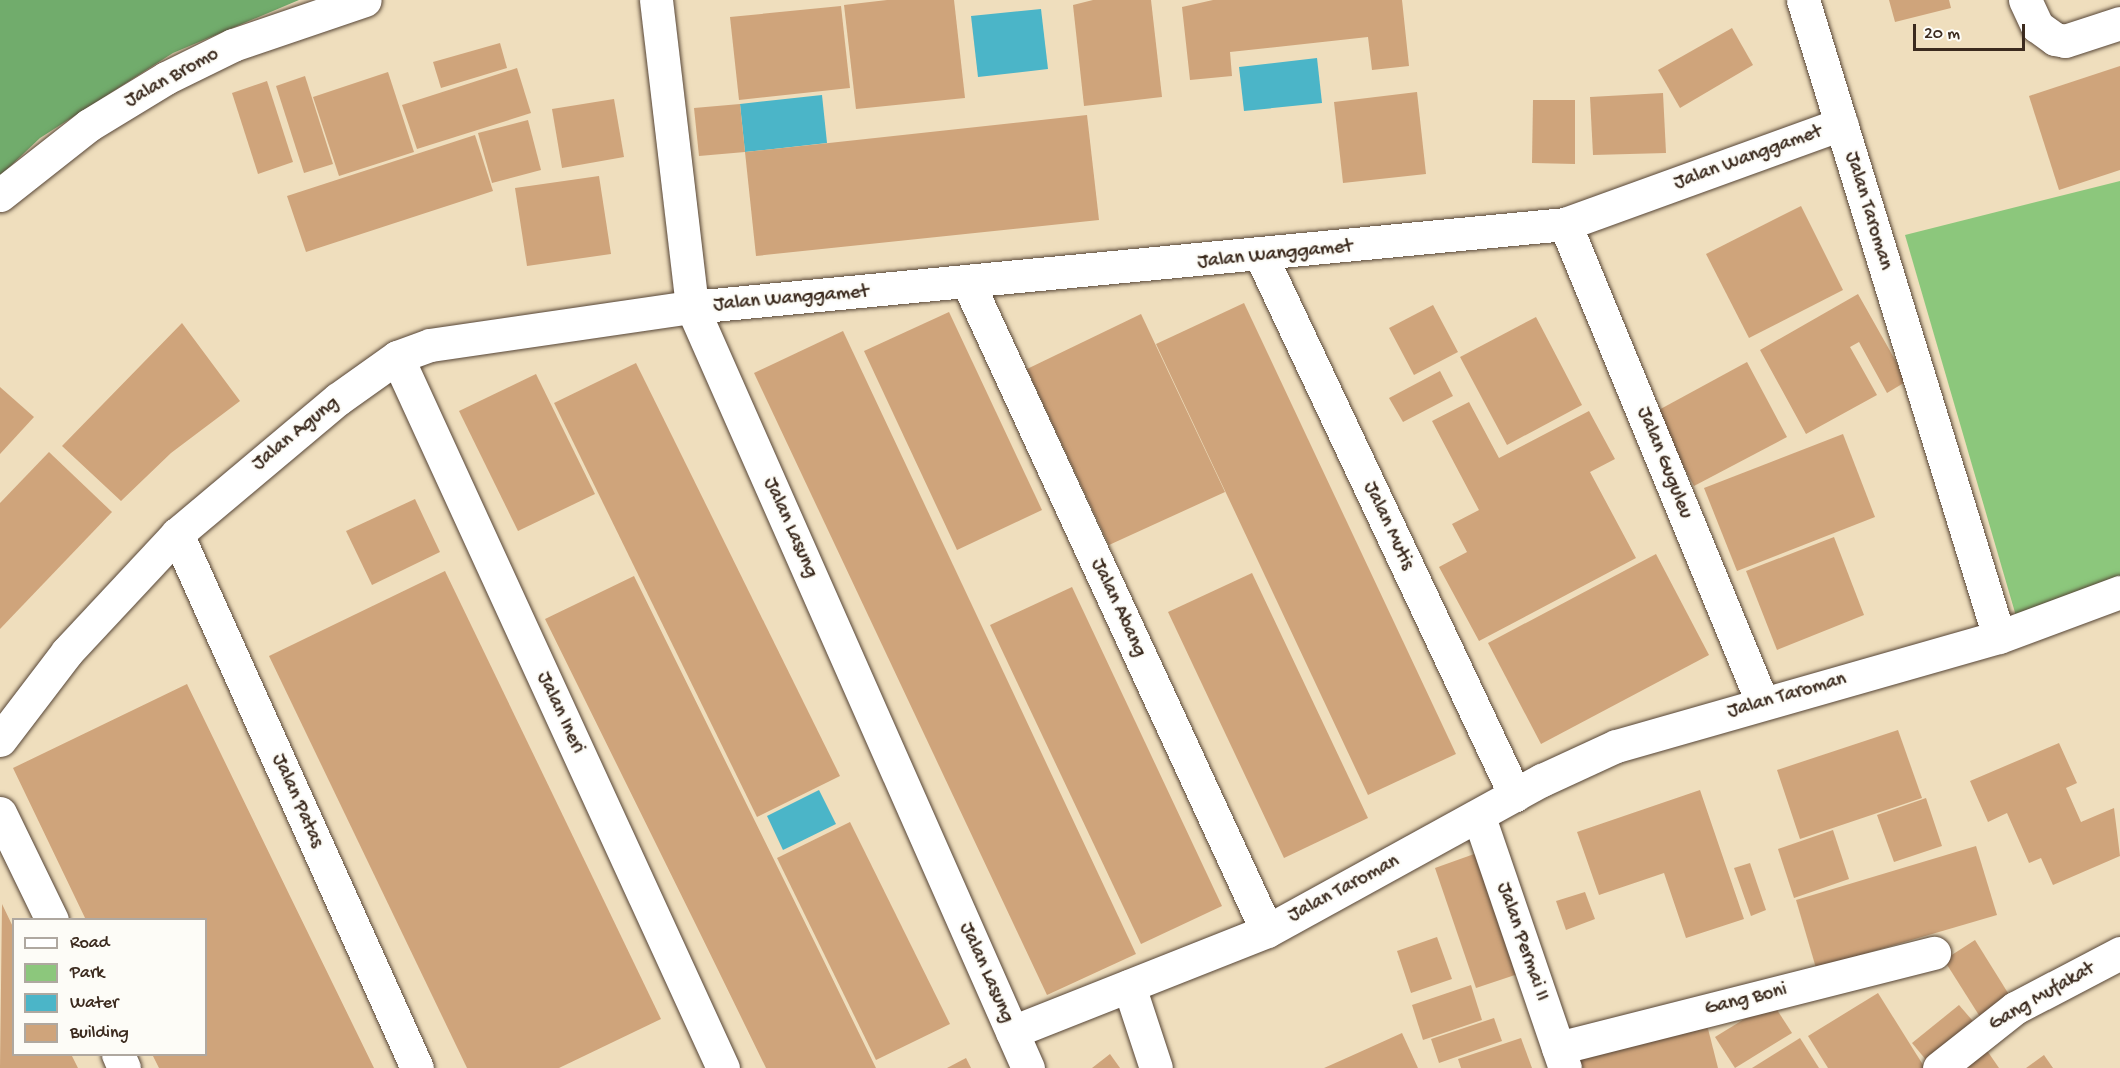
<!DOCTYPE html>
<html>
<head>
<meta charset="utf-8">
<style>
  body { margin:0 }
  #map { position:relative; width:2120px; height:1068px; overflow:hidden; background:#efdebd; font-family:"Gochi Hand",sans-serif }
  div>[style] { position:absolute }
  .green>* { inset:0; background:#8cc77c }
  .forest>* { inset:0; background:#71ac6c }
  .water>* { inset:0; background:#4bb5c8 }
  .building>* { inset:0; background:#cfa47b }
  .roads { filter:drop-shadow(0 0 2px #564536) drop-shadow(0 0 2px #564536) }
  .minor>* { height:33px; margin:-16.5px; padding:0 16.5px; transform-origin:16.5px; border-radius:16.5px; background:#fff }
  span { translate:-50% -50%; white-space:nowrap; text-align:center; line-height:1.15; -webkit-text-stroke:4.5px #fdfcf7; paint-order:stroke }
  .street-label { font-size:20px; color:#3b2a1e }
  .legend { position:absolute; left:12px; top:918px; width:195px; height:138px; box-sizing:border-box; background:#fdfcf7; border:2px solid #afa8a0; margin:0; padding:8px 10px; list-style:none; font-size:18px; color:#3b2a1e }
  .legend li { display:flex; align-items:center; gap:12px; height:30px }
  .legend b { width:30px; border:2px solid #afa8a0 }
  .scale { position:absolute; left:1913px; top:24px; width:112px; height:27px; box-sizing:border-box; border:3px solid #3b2a1e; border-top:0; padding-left:8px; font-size:18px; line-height:21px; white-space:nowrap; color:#3b2a1e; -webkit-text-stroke:4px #fdfcf7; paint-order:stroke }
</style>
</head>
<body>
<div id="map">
  <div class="green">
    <i style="clip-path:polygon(2120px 181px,2120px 578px,2016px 616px,1905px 235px)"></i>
  </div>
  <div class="forest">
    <i style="clip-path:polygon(0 0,299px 0,173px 53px,40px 138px,0 176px)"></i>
  </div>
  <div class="water">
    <i style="clip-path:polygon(1041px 9px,1048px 69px,978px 77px,971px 16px)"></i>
    <i style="clip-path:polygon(1317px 58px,1322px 103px,1244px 111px,1239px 67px)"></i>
    <i style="clip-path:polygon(822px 95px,827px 143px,745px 152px,740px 104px)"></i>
    <i style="clip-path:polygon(819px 790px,836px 824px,783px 850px,767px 816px)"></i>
  </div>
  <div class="building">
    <i style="clip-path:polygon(887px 0,954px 0,965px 98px,856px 109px,844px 5px)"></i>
    <i style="clip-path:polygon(1093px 0,1151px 0,1162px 97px,1084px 106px,1073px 5px)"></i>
    <i style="clip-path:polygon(1213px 0,1402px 0,1409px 66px,1372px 70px,1368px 37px,1230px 52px,1232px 76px,1190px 80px,1182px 7px)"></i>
    <i style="clip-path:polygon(1889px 0,1949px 0,1951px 8px,1895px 22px)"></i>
    <i style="clip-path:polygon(841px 6px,850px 88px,739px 100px,730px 17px)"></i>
    <i style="clip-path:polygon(1732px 28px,1753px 65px,1680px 108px,1658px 70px)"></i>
    <i style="clip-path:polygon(500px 43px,507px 68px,441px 88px,433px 62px)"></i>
    <i style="clip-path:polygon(2120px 66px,2120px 170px,2059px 190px,2029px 96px)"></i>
    <i style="clip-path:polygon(517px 68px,531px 113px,417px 149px,402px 105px)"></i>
    <i style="clip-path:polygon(388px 72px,414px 152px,339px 176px,313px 97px)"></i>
    <i style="clip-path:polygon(305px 76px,333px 164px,304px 173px,276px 86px)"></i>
    <i style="clip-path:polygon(267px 81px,293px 162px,258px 174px,232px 93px)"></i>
    <i style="clip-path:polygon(1417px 92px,1426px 174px,1343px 183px,1334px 102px)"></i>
    <i style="clip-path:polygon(1663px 93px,1666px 153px,1593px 155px,1590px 97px)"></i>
    <i style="clip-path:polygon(614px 99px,624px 157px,562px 168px,552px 109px)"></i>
    <i style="clip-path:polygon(1533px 100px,1575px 100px,1575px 164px,1532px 163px)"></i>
    <i style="clip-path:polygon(740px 104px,745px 152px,699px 156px,694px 108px)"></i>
    <i style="clip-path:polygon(1087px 115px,1099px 220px,756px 256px,745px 152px)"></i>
    <i style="clip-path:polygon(528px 120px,541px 170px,492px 183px,478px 133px)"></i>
    <i style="clip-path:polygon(475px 135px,493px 191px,306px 252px,287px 196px)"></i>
    <i style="clip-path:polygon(599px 176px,611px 254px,527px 266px,515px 188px)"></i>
    <i style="clip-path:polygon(1801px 206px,1843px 290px,1749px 338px,1706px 254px)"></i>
    <i style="clip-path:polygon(1858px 294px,1907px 381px,1887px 393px,1859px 342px,1850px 347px,1877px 395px,1806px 434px,1760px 350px)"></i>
    <i style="clip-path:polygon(1244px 303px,1456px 754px,1368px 795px,1156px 344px)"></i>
    <i style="clip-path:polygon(1433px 305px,1458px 352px,1414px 375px,1389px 328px)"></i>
    <i style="clip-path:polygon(949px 312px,1042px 510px,957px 550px,864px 351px)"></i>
    <i style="clip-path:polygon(1141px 314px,1225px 492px,1109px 545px,1027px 369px)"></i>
    <i style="clip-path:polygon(1536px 317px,1582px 405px,1507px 445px,1460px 357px)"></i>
    <i style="clip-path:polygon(182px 323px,240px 401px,171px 453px,121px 501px,62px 446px)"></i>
    <i style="clip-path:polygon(843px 331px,1136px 954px,1047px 995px,754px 373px)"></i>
    <i style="clip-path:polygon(1747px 362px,1787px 437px,1694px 486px,1655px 412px)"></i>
    <i style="clip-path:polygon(636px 363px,840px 776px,757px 817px,554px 403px)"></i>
    <i style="clip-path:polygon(1440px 371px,1453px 396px,1403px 422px,1389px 398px)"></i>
    <i style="clip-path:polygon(536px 374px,595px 494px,518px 531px,459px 411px)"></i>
    <i style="clip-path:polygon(0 387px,34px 417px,0 454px)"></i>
    <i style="clip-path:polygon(1469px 402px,1499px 458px,1589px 411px,1615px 459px,1590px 472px,1636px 558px,1479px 641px,1439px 567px,1467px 552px,1452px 524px,1479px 510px,1432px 421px)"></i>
    <i style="clip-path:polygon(1843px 434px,1875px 517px,1737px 571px,1704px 488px)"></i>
    <i style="clip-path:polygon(49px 452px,112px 512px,0 629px,0 503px)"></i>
    <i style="clip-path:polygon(415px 499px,440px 552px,372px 585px,346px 531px)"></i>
    <i style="clip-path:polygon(1834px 537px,1864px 615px,1777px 650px,1746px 571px)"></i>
    <i style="clip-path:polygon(1656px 554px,1709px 655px,1541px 744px,1488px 643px)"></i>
    <i style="clip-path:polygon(445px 571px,661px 1019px,559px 1068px,467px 1068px,269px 656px)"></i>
    <i style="clip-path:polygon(1252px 573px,1368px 818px,1284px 858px,1168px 612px)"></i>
    <i style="clip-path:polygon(634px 576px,820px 953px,876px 1068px,766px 1068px,697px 927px,545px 619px)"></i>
    <i style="clip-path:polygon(1072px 587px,1222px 906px,1141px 944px,990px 625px)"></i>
    <i style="clip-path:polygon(187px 684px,288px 892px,374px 1068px,159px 1068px,152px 1054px,206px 1054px,206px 920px,86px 920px,13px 768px)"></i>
    <i style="clip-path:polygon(1898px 730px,1922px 798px,1800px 839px,1777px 770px)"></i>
    <i style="clip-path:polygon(2059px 743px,2077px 783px,2066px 788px,2081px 822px,2114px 808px,2120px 856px,2053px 885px,2041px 858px,2029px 863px,2007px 813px,1988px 822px,1970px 781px)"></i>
    <i style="clip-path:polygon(1700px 790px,1744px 919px,1686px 938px,1664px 873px,1599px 895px,1577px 832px)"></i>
    <i style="clip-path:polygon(1926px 798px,1942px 846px,1894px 862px,1877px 815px)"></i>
    <i style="clip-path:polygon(850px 822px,950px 1024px,876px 1060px,777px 858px)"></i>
    <i style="clip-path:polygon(1833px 830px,1849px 879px,1794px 898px,1778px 849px)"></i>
    <i style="clip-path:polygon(1976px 846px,1997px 915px,1816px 968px,1796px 900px)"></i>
    <i style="clip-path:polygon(1477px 853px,1518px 974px,1476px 988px,1435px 868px)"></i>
    <i style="clip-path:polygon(1750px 863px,1766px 910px,1751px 916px,1734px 868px)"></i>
    <i style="clip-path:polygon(1585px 892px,1595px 919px,1566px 930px,1556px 901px)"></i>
    <i style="clip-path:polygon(2px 904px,14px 929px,14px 1054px,71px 1054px,78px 1068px,0 1068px)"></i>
    <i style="clip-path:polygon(1437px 937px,1452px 979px,1411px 993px,1397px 951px)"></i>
    <i style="clip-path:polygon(1975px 940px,2013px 1001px,1982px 1020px,1944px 960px)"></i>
    <i style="clip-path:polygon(1471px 985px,1482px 1020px,1423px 1040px,1412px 1005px)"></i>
    <i style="clip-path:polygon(1878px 993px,1925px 1068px,1828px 1068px,1808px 1036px)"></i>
    <i style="clip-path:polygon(1772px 1002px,1792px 1033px,1735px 1068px,1715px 1037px)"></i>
    <i style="clip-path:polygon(1959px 1005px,1978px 1027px,1931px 1066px,1912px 1043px)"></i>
    <i style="clip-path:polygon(1705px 1017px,1718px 1068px,1573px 1068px,1568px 1051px)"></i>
    <i style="clip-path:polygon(1494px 1018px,1502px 1041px,1439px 1063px,1431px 1039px)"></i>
    <i style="clip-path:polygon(1402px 1033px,1418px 1068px,1324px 1068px,1351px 1056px)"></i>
    <i style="clip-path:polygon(1521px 1038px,1532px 1068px,1461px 1068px,1458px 1059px)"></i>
    <i style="clip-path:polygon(1800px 1038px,1819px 1068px,1752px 1068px)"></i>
    <i style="clip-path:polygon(1979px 1039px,1999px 1068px,1951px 1068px)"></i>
    <i style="clip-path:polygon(1110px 1054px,1120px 1068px,1092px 1068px)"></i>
    <i style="clip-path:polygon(2044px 1055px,2053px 1068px,2026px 1068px)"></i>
    <i style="clip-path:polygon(966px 1058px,971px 1068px,947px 1068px)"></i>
  </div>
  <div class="roads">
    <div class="minor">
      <i style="left:656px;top:0;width:309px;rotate:83.3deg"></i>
      <i style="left:692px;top:307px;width:832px;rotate:66.18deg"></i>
      <i style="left:1803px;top:0;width:666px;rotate:72.9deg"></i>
      <i style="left:2025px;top:0;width:29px;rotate:65deg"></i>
      <i style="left:2037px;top:26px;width:22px;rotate:36deg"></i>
      <i style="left:2055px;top:39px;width:10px;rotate:11deg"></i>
      <i style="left:2065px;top:41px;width:58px;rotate:-18.1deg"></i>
      <i style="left:0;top:195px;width:113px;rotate:-38.2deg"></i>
      <i style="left:89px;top:125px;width:90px;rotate:-31.4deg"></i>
      <i style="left:166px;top:78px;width:75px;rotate:-26.2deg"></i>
      <i style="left:233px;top:45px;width:139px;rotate:-18.8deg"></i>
      <i style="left:1565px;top:224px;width:517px;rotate:67.6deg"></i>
      <i style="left:1261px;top:256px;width:596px;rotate:64.77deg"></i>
      <i style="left:969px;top:285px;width:711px;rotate:65.24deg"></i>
      <i style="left:397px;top:357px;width:782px;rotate:65.37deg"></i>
      <i style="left:177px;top:534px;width:585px;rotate:65.8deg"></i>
      <i style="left:0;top:740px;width:111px;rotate:-52.7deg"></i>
      <i style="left:67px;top:652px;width:161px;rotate:-47deg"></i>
      <i style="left:177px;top:534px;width:210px;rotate:-40deg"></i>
      <i style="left:338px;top:399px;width:72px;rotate:-35.4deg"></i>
      <i style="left:397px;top:357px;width:35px;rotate:-20deg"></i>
      <i style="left:430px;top:345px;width:265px;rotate:-8.3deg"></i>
      <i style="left:692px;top:307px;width:877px;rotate:-5.43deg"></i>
      <i style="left:1565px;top:224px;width:294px;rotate:-19.9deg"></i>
      <i style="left:0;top:813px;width:119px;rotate:64.1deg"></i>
      <i style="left:1479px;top:817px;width:265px;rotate:71.1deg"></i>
      <i style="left:1129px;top:986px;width:86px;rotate:71.8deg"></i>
      <i style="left:1012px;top:1032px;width:274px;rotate:-21.6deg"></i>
      <i style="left:1267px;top:931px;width:314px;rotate:-28.8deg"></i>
      <i style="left:1542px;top:780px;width:81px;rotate:-24.7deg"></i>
      <i style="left:1616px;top:746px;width:398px;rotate:-15.9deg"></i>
      <i style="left:1999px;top:637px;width:129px;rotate:-20.4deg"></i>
      <i style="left:1558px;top:1048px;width:388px;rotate:-14.2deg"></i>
      <i style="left:118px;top:1054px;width:15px;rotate:67deg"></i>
      <i style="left:1939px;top:1068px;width:97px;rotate:-38.3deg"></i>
      <i style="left:2015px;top:1008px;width:119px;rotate:-27.6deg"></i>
    </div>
  </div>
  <div class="street-label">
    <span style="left:172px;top:78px;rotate:-29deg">Jalan Bromo</span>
    <span style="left:1748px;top:158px;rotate:-20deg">Jalan Wanggamet</span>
    <span style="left:1868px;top:211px;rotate:73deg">Jalan Taroman</span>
    <span style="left:1275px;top:255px;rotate:-6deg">Jalan Wanggamet</span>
    <span style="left:791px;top:299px;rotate:-5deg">Jalan Wanggamet</span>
    <span style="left:296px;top:434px;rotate:-39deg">Jalan Agung</span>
    <span style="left:1664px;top:463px;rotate:68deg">Jalan Guguleu</span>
    <span style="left:1388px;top:526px;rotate:65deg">Jalan Mutis</span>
    <span style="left:790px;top:528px;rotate:66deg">Jalan Lasung</span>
    <span style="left:1118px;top:608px;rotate:65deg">Jalan Abang</span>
    <span style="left:1787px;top:696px;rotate:-16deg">Jalan Taroman</span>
    <span style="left:560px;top:713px;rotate:65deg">Jalan Ineri</span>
    <span style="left:297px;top:801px;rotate:66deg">Jalan Patas</span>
    <span style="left:1344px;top:889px;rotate:-28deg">Jalan Taroman</span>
    <span style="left:1522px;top:942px;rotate:71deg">Jalan Permai II</span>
    <span style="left:986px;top:973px;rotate:66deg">Jalan Lasung</span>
    <span style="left:2042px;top:997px;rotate:-30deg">Gang Mufakat</span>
    <span style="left:1746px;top:1000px;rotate:-14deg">Gang Boni</span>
  </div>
  <ul class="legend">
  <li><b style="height:8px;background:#fff"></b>Road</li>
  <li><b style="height:16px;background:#8cc77c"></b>Park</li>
  <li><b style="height:16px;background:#4bb5c8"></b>Water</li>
  <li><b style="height:16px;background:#cfa47b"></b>Building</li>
  </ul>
  <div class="scale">20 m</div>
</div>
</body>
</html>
